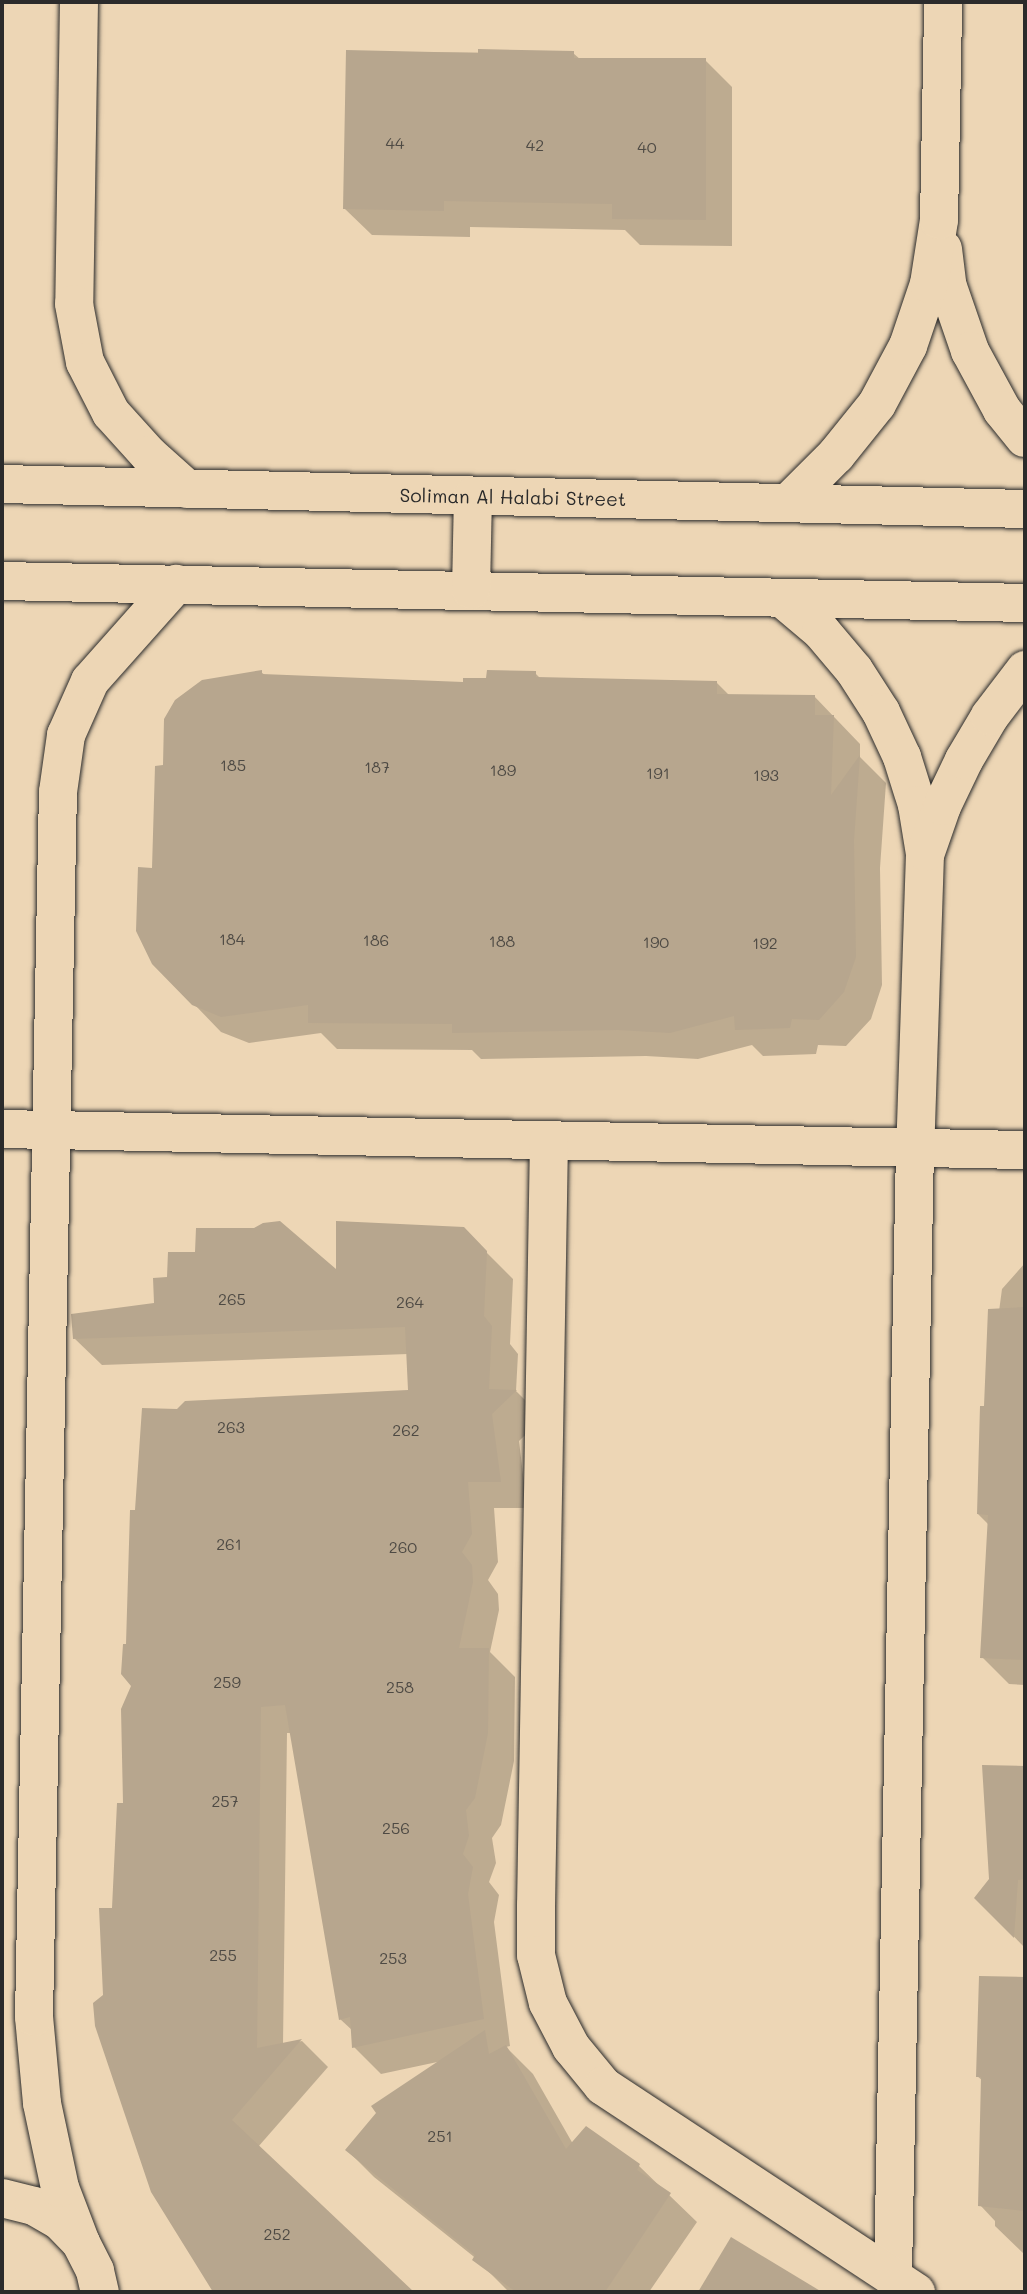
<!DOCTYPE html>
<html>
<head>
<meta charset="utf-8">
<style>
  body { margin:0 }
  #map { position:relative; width:1027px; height:2294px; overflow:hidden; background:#edd6b5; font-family:Mali,sans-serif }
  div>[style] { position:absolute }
  .shadow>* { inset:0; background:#0003 }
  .building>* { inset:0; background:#b7a68e }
  .roads { filter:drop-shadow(0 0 2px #2b2b2b) drop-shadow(0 0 2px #2b2b2b) }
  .minor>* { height:38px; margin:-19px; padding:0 19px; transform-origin:19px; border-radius:19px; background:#edd6b5 }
  .tertiary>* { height:38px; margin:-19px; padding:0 19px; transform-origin:19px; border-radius:19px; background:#edd6b5 }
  span { translate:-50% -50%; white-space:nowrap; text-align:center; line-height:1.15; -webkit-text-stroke:7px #edd6b5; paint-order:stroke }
  .number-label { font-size:16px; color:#4e4a44 }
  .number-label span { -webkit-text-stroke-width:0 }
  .street-label { font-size:19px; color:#2b2b2b }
  .frame { position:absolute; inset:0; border:4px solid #2b2b2b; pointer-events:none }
</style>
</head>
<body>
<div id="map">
  <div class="shadow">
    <i style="clip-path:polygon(348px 52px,573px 53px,581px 60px,705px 60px,732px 87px,732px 246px,640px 245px,625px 230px,470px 227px,470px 237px,372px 235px,345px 209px)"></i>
    <i style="clip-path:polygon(261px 672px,266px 676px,465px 684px,535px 673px,542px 680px,716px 682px,730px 696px,814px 696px,860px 744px,860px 757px,886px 783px,880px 868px,882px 985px,871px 1019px,846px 1046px,818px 1045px,816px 1054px,763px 1056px,752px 1045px,698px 1059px,646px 1056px,481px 1059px,472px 1050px,337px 1049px,321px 1033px,249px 1043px,221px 1032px,194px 1004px,154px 870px,165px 767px)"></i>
    <i style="clip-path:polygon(463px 1229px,513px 1279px,510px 1344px,518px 1354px,516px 1391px,543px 1418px,519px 1441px,527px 1508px,494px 1508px,498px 1562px,488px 1580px,498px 1594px,499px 1610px,490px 1652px,515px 1677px,514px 1761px,501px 1825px,492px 1838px,496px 1863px,489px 1882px,499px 1895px,494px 1922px,510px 2046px,506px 2047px,533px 2074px,573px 2144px,639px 2166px,697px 2222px,649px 2292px,509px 2292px,473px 2256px,374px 2177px,347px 2150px,442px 2061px,381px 2074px,354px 2047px,353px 2031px,340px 2019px,291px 1733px,287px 1733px,283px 2045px,302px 2041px,328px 2067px,258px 2147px,411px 2292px,215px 2292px,153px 2191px,105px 1995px,125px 1804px,133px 1686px,128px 1646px,137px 1512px,178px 1410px,410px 1391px,408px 1354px,102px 1365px,75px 1339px,155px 1305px,338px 1273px)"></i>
    <i style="clip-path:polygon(1025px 1263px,1025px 1685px,1009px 1684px,982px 1657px,989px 1525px,978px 1514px,986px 1408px,1002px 1289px)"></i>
    <i style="clip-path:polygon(984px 1767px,1025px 1768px,1025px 1948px,977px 1898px,990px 1880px)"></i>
    <i style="clip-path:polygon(981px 1978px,1025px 1979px,1025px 2255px,995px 2226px,995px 2221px,980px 2205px,983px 2081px,977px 2076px)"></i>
    <i style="clip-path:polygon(732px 2240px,818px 2292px,700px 2292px)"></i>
  </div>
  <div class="building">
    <i style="clip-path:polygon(478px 49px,574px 51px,574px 58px,706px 58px,706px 220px,612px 219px,612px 204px,444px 201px,444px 211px,343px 209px,346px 50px,478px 53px)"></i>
    <i style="clip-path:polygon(262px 670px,262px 674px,463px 682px,463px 678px,486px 678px,487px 670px,536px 671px,536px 677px,717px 681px,717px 694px,815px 695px,815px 715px,834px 715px,831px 795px,860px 755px,854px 841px,856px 957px,844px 992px,819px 1020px,792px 1019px,790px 1028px,735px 1030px,734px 1016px,670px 1033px,618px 1030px,452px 1033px,452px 1024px,308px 1023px,308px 1005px,221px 1017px,192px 1005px,152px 964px,136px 931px,138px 867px,152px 868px,155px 766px,163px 765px,164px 719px,175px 700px,202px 680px)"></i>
    <i style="clip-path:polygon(280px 1221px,336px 1269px,336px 1221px,464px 1227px,487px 1251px,484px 1316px,492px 1326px,489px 1389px,517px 1390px,492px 1414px,501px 1482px,468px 1482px,472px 1534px,462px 1552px,472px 1565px,473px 1582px,459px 1648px,489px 1648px,488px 1733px,475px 1798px,466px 1810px,469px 1836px,463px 1854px,473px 1867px,468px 1894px,484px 2019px,352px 2048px,350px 2017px,339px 2020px,285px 1705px,261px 1707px,257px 2048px,302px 2039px,232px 2120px,414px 2292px,213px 2292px,151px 2192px,95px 2026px,93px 2003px,103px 1995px,99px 1908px,112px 1908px,117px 1803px,123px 1803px,121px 1709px,131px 1686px,121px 1674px,123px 1644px,126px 1644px,130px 1510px,135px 1510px,142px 1408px,177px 1409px,185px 1401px,408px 1390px,405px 1327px,73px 1339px,71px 1314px,154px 1303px,153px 1278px,167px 1277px,168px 1252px,195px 1252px,196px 1228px,254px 1228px,263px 1223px)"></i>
    <i style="clip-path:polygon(1025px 1307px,1025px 1660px,980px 1658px,988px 1515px,977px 1514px,980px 1406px,984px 1406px,988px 1309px)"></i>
    <i style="clip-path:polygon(982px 1765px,1025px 1766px,1025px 1879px,1018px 1880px,1014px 1938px,974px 1898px,989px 1879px)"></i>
    <i style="clip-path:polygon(979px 1976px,1025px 1977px,1025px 2211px,978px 2206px,981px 2077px,976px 2077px)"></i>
    <i style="clip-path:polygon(485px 2030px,489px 2054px,506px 2045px,566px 2149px,586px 2126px,640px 2164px,637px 2170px,671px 2193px,605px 2292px,516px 2292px,472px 2260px,475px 2255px,345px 2150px,376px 2113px,371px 2106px)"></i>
    <i style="clip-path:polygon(731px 2237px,822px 2292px,698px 2292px)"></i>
  </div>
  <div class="roads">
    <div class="minor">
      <i style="left:79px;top:2px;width:302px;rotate:90.9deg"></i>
      <i style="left:74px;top:304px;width:59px;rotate:79.3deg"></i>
      <i style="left:85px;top:362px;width:57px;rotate:63deg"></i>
      <i style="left:111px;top:413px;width:57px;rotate:47.9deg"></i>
      <i style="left:149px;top:455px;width:51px;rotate:41.8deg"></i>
      <i style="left:943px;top:249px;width:38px;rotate:83deg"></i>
      <i style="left:948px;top:287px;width:68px;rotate:71deg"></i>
      <i style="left:970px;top:351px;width:67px;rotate:61.5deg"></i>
      <i style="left:1002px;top:410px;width:36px;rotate:51deg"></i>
      <i style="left:788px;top:503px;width:68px;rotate:-45deg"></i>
      <i style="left:836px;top:455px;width:65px;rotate:-51.2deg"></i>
      <i style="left:877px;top:404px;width:66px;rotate:-61.9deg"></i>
      <i style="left:908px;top:346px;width:65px;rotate:-71.3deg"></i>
      <i style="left:929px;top:284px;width:65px;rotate:-81.1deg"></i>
      <i style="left:939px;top:220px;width:218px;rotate:-88.9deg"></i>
      <i style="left:783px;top:599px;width:50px;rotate:40.1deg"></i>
      <i style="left:821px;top:631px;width:51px;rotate:49.8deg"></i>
      <i style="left:854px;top:670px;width:50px;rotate:57.3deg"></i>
      <i style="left:881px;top:712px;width:50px;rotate:65deg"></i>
      <i style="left:902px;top:757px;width:50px;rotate:72.6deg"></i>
      <i style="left:917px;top:805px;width:50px;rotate:80.7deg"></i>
      <i style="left:925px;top:854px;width:294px;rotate:91.9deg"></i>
      <i style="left:915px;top:1148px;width:1129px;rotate:91.12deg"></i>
      <i style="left:926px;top:852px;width:49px;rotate:-70.8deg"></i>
      <i style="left:942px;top:806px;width:51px;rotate:-64.4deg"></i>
      <i style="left:964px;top:760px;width:51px;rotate:-59.4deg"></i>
      <i style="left:990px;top:716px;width:58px;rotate:-52.7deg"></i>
      <i style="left:2px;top:1129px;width:1023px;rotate:1.18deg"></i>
      <i style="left:549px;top:1140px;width:765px;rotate:90.97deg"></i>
      <i style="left:536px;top:1905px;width:50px;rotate:90deg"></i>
      <i style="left:536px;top:1955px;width:49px;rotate:76deg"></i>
      <i style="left:548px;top:2003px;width:50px;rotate:62.4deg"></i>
      <i style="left:571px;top:2047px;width:50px;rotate:50.6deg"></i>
      <i style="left:603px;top:2086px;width:375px;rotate:33.4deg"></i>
      <i style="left:2px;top:2198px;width:33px;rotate:14deg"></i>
      <i style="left:34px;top:2206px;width:30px;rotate:30deg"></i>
      <i style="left:60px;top:2221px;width:30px;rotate:46deg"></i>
      <i style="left:81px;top:2243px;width:31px;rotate:63deg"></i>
      <i style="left:95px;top:2271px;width:22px;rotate:77deg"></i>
      <i style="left:81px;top:2243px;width:59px;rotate:-110.9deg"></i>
      <i style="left:60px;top:2188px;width:87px;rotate:-102deg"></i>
      <i style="left:42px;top:2103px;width:86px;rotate:-95.3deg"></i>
      <i style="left:34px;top:2017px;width:1225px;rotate:-88.88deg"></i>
      <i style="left:58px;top:792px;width:58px;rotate:-82deg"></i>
      <i style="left:66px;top:735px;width:59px;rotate:-66deg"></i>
      <i style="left:90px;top:681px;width:130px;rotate:-48.4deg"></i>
    </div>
    <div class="tertiary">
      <i style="left:2px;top:484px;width:1023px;rotate:1.4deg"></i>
      <i style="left:2px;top:581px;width:1023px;rotate:1.23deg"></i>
      <i style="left:471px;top:590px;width:94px;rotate:-88.8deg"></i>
    </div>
  </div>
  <div class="number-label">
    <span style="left:395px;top:143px">44</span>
    <span style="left:535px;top:145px">42</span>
    <span style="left:647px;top:147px">40</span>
    <span style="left:233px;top:765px">185</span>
    <span style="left:377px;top:767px">187</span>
    <span style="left:503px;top:770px">189</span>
    <span style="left:658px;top:773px">191</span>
    <span style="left:766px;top:775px">193</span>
    <span style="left:232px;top:939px">184</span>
    <span style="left:376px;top:940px">186</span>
    <span style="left:502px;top:941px">188</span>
    <span style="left:656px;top:942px">190</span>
    <span style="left:765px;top:943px">192</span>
    <span style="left:232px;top:1299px">265</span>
    <span style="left:410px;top:1302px">264</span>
    <span style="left:231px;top:1427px">263</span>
    <span style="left:406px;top:1430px">262</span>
    <span style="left:229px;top:1544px">261</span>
    <span style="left:403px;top:1547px">260</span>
    <span style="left:227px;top:1682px">259</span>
    <span style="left:400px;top:1687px">258</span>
    <span style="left:225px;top:1801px">257</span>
    <span style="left:396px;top:1828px">256</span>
    <span style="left:223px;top:1955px">255</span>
    <span style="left:393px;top:1958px">253</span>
    <span style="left:440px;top:2136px">251</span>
    <span style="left:277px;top:2234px">252</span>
  </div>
  <div class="street-label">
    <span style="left:513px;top:497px;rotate:1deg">Soliman Al Halabi Street</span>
  </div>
  <div class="frame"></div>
</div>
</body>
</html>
